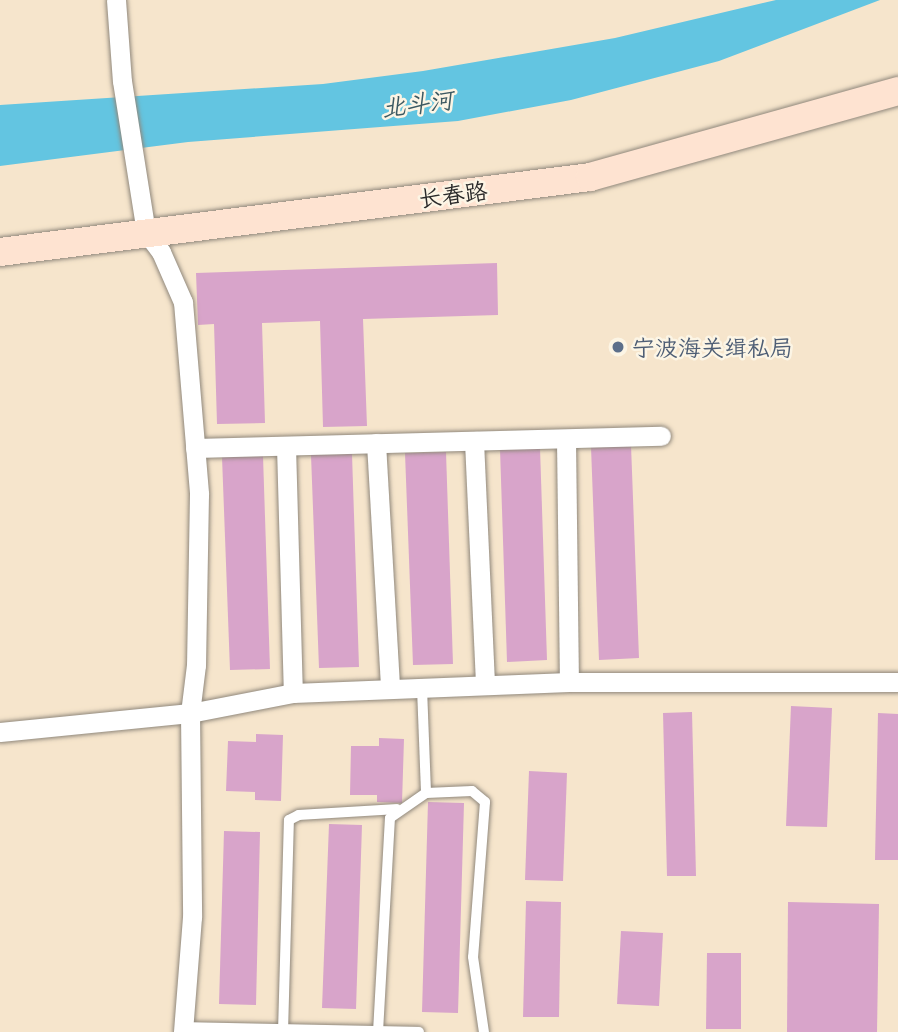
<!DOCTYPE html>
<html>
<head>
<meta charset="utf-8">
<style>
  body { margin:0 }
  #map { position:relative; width:898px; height:1032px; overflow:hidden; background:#f6e5cc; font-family:"Playpen Sans","LXGW WenKai TC",sans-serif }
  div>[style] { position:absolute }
  .water>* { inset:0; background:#63c5e1 }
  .building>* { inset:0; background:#d8a4ca }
  .roads { filter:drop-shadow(0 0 2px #90887c) drop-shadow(0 0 2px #90887c) }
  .lane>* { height:10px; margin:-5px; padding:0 5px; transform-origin:5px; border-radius:5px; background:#fff }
  .street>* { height:19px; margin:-9.5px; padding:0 9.5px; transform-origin:9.5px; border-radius:9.5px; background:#fff }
  .secondary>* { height:28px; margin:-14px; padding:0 14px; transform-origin:14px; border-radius:14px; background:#fee3d1 }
  .dots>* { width:19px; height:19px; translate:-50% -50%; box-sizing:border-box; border:4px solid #fcf5e5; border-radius:50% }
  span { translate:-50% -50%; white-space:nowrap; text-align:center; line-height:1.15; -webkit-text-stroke:5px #fcf5e5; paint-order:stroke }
  .street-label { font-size:23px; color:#2b2b2b }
  .service-label { font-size:23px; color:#4e5e75 }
  .left { translate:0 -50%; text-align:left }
  .water-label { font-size:24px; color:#3c5962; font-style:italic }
</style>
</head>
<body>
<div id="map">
  <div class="water">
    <i style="clip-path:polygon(776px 0,880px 0,719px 61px,571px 100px,458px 121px,188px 142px,0 166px,0 105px,323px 84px,423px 71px,615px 38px)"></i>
  </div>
  <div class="building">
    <i style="clip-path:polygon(497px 263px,498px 315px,363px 319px,367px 426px,323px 427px,320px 321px,262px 323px,265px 423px,217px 424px,214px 324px,198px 325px,196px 273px)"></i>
    <i style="clip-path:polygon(631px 445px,639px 658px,599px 660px,591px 447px)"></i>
    <i style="clip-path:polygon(540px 448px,547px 660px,507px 662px,500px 449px)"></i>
    <i style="clip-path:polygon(446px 452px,453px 664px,413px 665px,405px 453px)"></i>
    <i style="clip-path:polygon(352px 454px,359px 667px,319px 668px,311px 455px)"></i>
    <i style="clip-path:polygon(263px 456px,270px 669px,230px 670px,222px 457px)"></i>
    <i style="clip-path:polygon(791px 706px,832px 708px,827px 827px,786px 826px)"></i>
    <i style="clip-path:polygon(692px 712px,696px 876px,667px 876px,663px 713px)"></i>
    <i style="clip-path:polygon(878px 713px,898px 714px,898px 860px,875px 860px)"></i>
    <i style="clip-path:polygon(256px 734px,283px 735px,281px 801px,255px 800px,255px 792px,226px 791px,228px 741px,256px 742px)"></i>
    <i style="clip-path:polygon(379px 738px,404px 739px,402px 803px,377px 802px,377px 795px,350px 795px,351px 746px,379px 746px)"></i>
    <i style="clip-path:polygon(529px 771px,567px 773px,563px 881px,525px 880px)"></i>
    <i style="clip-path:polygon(428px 802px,464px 803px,458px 1013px,422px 1012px)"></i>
    <i style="clip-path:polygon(329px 824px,362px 825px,356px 1009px,322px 1008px)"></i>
    <i style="clip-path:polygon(224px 831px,260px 832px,256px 1005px,219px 1004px)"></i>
    <i style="clip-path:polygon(526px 901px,561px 902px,559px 1017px,523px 1017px)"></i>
    <i style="clip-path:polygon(788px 902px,879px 904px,877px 1032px,787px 1032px)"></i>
    <i style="clip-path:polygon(621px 931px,663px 933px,659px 1006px,617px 1004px)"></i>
    <i style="clip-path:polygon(707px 953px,741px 953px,741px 1029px,706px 1029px)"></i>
  </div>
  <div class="roads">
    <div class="lane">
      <i style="left:422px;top:688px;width:105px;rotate:87.8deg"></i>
      <i style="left:184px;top:1027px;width:235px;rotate:1.2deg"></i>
      <i style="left:283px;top:1032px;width:212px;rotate:-88.4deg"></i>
      <i style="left:289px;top:820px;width:11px;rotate:-27deg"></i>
      <i style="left:299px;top:815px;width:98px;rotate:-3.5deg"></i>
      <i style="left:378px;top:1032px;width:214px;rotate:-86.8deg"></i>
      <i style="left:390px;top:818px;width:44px;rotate:-34.8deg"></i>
      <i style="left:426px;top:793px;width:46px;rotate:-2.5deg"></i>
      <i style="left:472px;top:791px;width:17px;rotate:40deg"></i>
      <i style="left:485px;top:802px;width:155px;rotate:94.4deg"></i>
      <i style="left:473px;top:957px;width:76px;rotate:81.7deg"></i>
    </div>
    <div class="street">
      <i style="left:116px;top:0;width:81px;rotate:85.8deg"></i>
      <i style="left:122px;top:81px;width:153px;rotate:81deg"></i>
      <i style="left:146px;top:232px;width:25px;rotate:53deg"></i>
      <i style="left:161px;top:252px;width:55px;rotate:66.3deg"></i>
      <i style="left:183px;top:302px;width:193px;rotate:85.2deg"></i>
      <i style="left:199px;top:494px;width:171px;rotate:91deg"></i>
      <i style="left:196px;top:665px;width:48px;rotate:97.1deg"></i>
      <i style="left:190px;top:713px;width:204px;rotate:89.4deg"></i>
      <i style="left:192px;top:917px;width:115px;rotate:94.5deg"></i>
      <i style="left:566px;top:439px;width:243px;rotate:89.3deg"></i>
      <i style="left:474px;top:441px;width:244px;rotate:87.4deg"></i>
      <i style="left:376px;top:443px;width:246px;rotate:86.7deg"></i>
      <i style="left:286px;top:446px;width:247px;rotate:88.4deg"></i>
      <i style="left:195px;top:448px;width:466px;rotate:-1.5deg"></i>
      <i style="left:0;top:732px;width:191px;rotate:-5.7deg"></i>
      <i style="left:190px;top:713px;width:105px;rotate:-11deg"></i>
      <i style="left:293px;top:693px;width:276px;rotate:-2.3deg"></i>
      <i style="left:569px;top:682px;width:329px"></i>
    </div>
    <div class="secondary">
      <i style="left:0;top:252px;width:595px;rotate:-7.24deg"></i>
      <i style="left:590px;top:177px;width:320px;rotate:-15.6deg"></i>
    </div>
  </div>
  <div class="dots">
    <i style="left:618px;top:347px;background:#5c6f8a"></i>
  </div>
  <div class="street-label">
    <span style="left:453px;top:194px;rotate:-7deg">长春路</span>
  </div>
  <div class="service-label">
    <span class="left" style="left:632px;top:347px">宁波海关缉私局</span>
  </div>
  <div class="water-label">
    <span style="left:417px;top:103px;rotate:-7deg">北斗河</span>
  </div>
</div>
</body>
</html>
